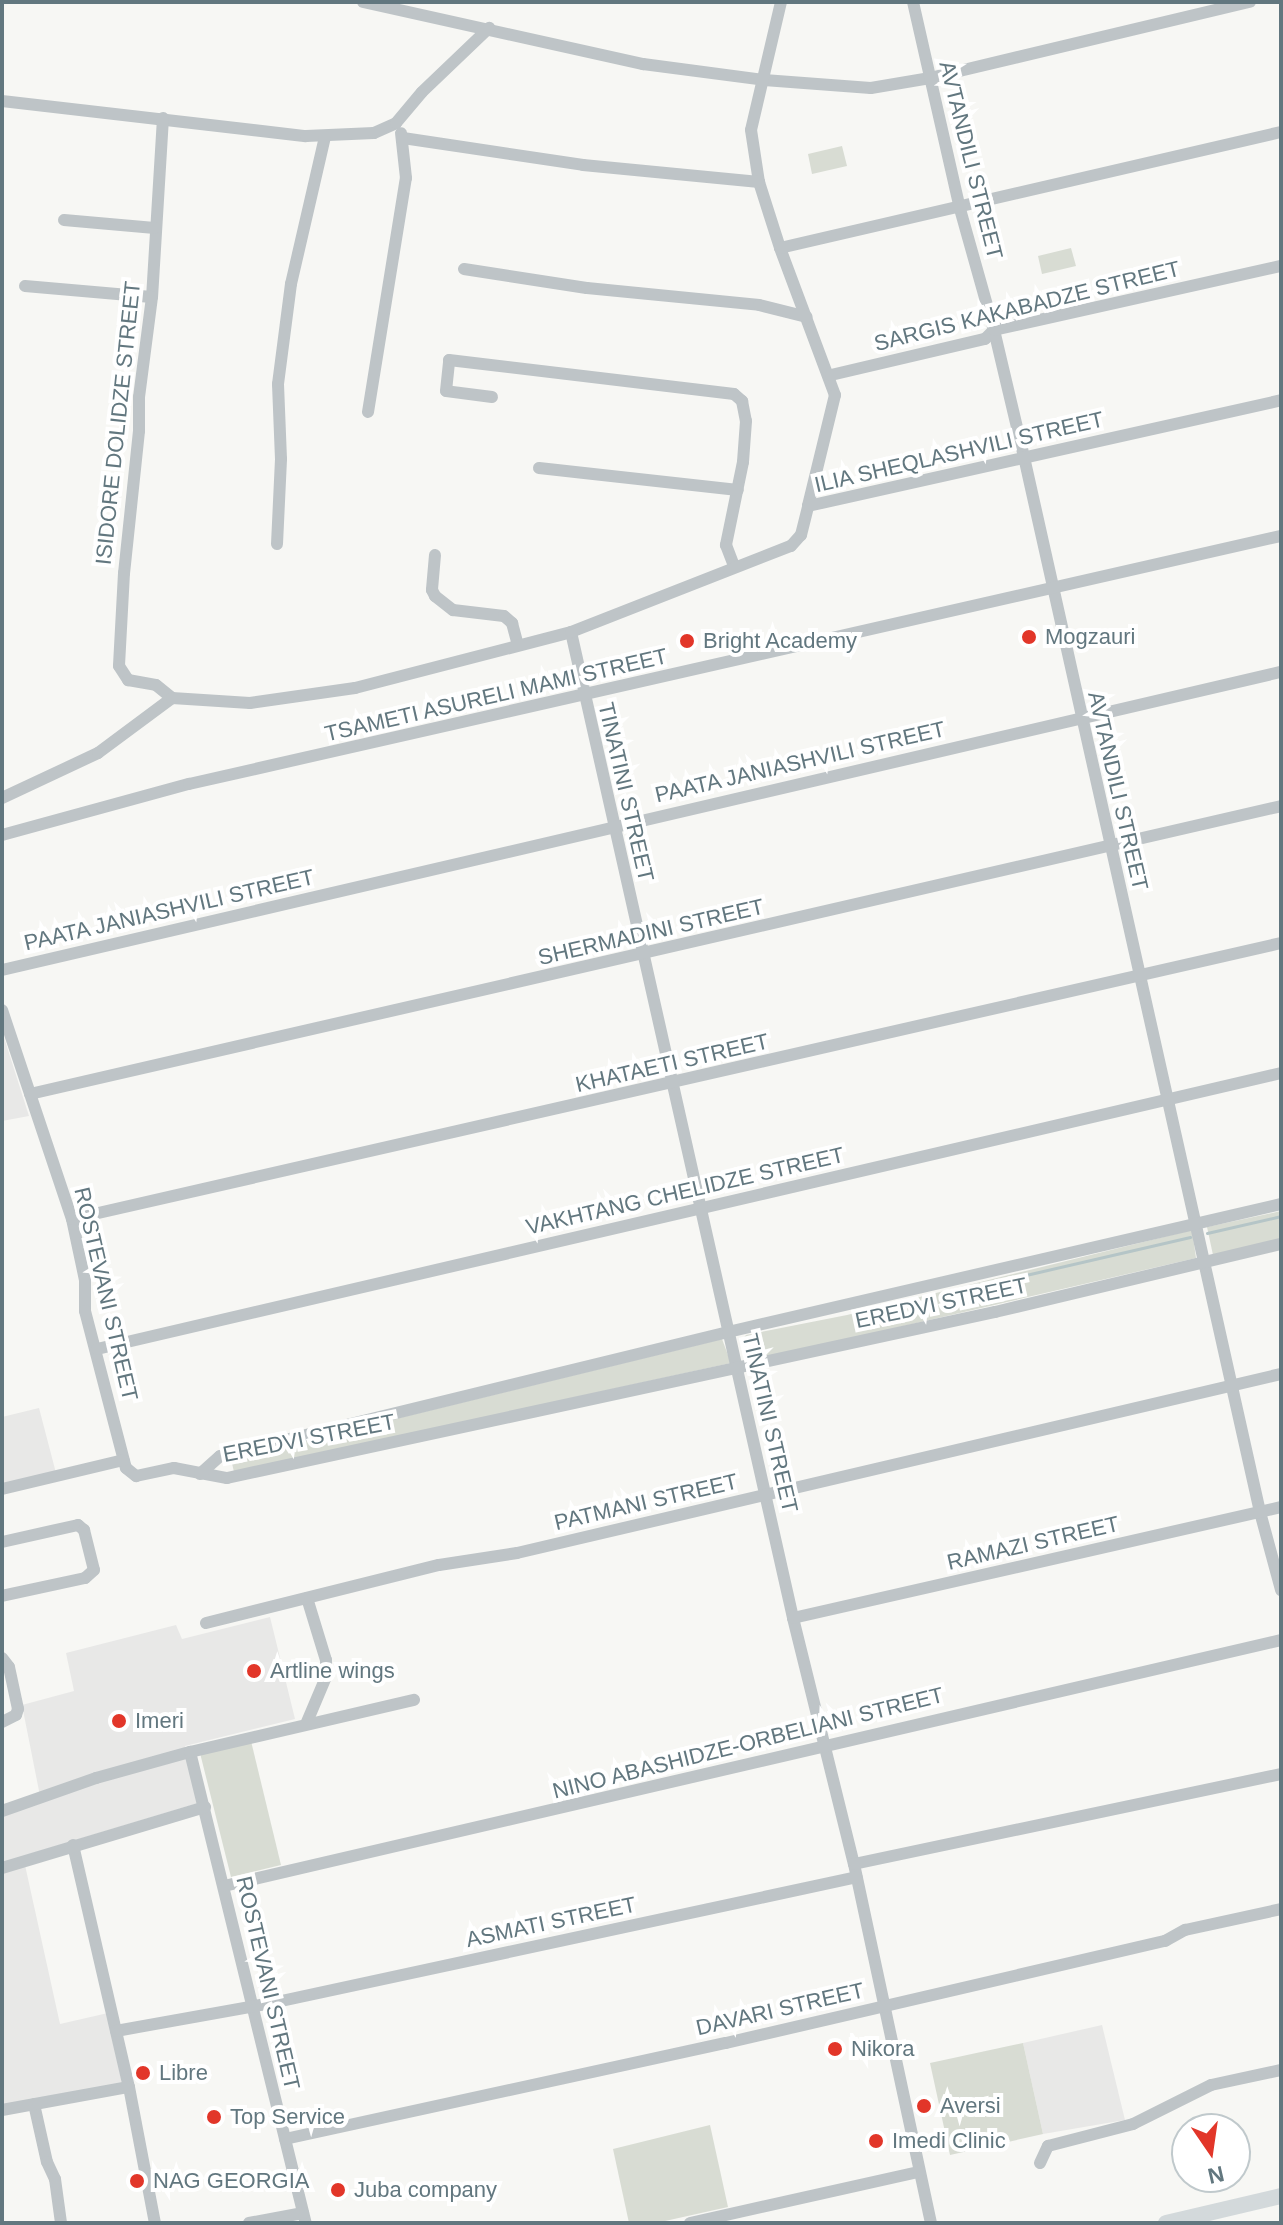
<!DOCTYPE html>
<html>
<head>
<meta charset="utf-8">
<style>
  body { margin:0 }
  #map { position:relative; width:1283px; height:2225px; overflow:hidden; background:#f7f7f4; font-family:Helvetica,sans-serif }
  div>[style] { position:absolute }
  .built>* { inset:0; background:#e8e8e7 }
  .green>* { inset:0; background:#d8dcd3 }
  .stream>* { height:3px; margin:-1.5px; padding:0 1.5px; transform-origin:1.5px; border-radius:1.5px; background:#b5c5c7 }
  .minor>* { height:12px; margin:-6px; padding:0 6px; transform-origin:6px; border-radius:6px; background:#bec4c7 }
  .major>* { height:16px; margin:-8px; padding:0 8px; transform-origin:8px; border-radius:8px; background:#d3d9db }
  .dots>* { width:22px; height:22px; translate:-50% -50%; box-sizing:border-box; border:4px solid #fff; border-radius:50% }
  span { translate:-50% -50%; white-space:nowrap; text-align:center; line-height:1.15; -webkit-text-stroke:8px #fff; paint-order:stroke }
  .street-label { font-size:22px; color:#62777f }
  .poi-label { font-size:22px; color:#62777f }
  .left { translate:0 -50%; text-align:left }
  .frame { position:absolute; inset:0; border:4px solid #62777f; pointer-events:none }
  .north { position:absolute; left:1171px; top:2113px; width:80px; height:80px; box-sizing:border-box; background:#fff; border:2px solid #c0c9cc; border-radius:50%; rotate:167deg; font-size:22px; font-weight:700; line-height:32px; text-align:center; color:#62777f }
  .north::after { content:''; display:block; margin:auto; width:28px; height:36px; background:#e23629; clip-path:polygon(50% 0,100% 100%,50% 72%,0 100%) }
</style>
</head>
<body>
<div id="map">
  <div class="built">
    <i style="clip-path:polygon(2px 1031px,29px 1116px,2px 1121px)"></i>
    <i style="clip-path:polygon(39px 1408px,56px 1473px,2px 1486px,2px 1417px)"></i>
    <i style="clip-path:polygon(270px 1617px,295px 1719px,185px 1746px,198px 1803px,23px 1856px,60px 2024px,108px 2013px,122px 2083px,2px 2106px,2px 1815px,41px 1801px,22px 1705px,74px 1691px,66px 1653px,176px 1625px,182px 1639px)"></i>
    <i style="clip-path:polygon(1102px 2025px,1125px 2120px,1043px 2134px,1023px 2043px)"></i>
  </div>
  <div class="green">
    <i style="clip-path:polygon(842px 146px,847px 166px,812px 174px,808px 154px)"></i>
    <i style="clip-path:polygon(1071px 248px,1076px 266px,1042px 274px,1038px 256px)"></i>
    <i style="clip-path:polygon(1281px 1211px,1281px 1239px,1213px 1255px,1207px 1227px)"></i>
    <i style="clip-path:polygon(1192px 1230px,1196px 1258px,766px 1358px,746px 1359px,740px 1342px,746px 1335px,847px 1315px)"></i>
    <i style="clip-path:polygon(722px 1339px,731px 1363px,234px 1472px,231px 1459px)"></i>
    <i style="clip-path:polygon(251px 1741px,281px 1865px,231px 1877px,200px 1753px)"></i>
    <i style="clip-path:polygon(1023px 2043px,1043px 2134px,950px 2155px,930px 2063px)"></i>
    <i style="clip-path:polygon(710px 2125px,728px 2207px,656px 2223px,629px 2223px,613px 2149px)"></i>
  </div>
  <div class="stream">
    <i style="left:1207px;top:1233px;width:76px;rotate:-12.9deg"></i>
    <i style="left:992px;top:1292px;width:17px;rotate:-45deg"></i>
    <i style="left:1004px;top:1280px;width:191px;rotate:-13deg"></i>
  </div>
  <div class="minor">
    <i style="left:363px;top:2px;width:287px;rotate:12.5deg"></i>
    <i style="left:643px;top:64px;width:122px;rotate:7.5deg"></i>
    <i style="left:764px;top:80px;width:107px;rotate:4.3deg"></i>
    <i style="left:871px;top:88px;width:60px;rotate:-9.6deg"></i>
    <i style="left:930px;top:78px;width:329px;rotate:-13.4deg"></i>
    <i style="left:781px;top:2px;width:131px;rotate:103.2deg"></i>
    <i style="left:751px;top:130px;width:53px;rotate:81.3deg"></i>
    <i style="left:759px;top:182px;width:69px;rotate:72.3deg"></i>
    <i style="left:780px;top:248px;width:157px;rotate:69.5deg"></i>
    <i style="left:835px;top:395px;width:114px;rotate:103.7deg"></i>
    <i style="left:913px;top:2px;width:212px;rotate:77.2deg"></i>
    <i style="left:960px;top:209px;width:126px;rotate:74.3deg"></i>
    <i style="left:994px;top:330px;width:130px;rotate:76.7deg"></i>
    <i style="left:1024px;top:457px;width:1081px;rotate:77.39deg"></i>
    <i style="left:1260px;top:1512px;width:81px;rotate:74.9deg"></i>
    <i style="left:2px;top:101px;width:306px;rotate:6.6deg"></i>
    <i style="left:306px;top:136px;width:68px;rotate:-2.5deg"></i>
    <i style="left:374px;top:133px;width:24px;rotate:-24deg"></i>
    <i style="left:396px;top:123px;width:40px;rotate:-50deg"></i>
    <i style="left:422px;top:92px;width:93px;rotate:-43.7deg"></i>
    <i style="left:163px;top:118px;width:179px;rotate:93.5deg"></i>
    <i style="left:152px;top:297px;width:101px;rotate:97.4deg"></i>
    <i style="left:139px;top:397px;width:34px;rotate:90deg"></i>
    <i style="left:139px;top:431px;width:143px;rotate:96deg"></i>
    <i style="left:124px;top:573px;width:93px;rotate:93.1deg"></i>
    <i style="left:119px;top:666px;width:17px;rotate:57deg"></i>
    <i style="left:128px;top:680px;width:28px;rotate:10deg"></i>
    <i style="left:156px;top:685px;width:21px;rotate:39deg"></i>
    <i style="left:403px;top:138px;width:182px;rotate:8.5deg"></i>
    <i style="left:583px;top:165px;width:177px;rotate:5.5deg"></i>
    <i style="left:64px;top:220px;width:91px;rotate:5deg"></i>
    <i style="left:780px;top:248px;width:514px;rotate:-13.04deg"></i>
    <i style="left:464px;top:269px;width:124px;rotate:8.8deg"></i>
    <i style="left:587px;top:288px;width:173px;rotate:5.6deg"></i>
    <i style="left:759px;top:305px;width:49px;rotate:14deg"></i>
    <i style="left:25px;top:286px;width:127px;rotate:5deg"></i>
    <i style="left:831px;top:375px;width:158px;rotate:-13.2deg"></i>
    <i style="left:985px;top:339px;width:13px;rotate:-45deg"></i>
    <i style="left:994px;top:330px;width:294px;rotate:-12.6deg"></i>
    <i style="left:492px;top:397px;width:46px;rotate:-172.6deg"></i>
    <i style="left:446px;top:391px;width:31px;rotate:-84deg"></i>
    <i style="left:449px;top:360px;width:287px;rotate:6.8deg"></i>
    <i style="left:734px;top:394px;width:11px;rotate:41deg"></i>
    <i style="left:742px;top:401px;width:20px;rotate:79deg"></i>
    <i style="left:746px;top:421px;width:41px;rotate:94.2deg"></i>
    <i style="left:743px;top:462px;width:85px;rotate:101.6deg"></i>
    <i style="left:726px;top:545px;width:22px;rotate:69deg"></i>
    <i style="left:368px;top:412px;width:237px;rotate:-80.8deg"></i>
    <i style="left:406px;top:178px;width:45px;rotate:-96.3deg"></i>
    <i style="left:539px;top:468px;width:200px;rotate:6.3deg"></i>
    <i style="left:277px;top:544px;width:85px;rotate:-87.3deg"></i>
    <i style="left:281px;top:459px;width:75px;rotate:-92.3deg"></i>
    <i style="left:278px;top:384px;width:101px;rotate:-82.6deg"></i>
    <i style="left:291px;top:284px;width:151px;rotate:-77deg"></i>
    <i style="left:435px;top:555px;width:35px;rotate:95deg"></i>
    <i style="left:432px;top:590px;width:7px;rotate:63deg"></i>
    <i style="left:435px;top:596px;width:23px;rotate:38deg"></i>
    <i style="left:453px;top:610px;width:51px;rotate:6.7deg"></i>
    <i style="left:504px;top:616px;width:11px;rotate:41deg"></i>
    <i style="left:512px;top:623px;width:23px;rotate:75deg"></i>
    <i style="left:571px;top:632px;width:1011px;rotate:77.31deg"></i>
    <i style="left:793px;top:1618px;width:253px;rotate:76.1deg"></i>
    <i style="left:854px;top:1864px;width:367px;rotate:77.9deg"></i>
    <i style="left:2px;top:798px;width:106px;rotate:-25.1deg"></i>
    <i style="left:98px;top:753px;width:92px;rotate:-36.6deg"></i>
    <i style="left:172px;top:698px;width:78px;rotate:3.7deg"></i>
    <i style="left:250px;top:703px;width:106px;rotate:-8.1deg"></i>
    <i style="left:355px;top:688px;width:223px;rotate:-14.5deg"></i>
    <i style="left:571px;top:632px;width:236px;rotate:-21.4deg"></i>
    <i style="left:791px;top:546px;width:15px;rotate:-48deg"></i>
    <i style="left:801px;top:535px;width:30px;rotate:-76deg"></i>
    <i style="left:808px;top:506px;width:485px;rotate:-12.6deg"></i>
    <i style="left:2px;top:835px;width:194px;rotate:-15.3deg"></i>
    <i style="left:189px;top:784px;width:1120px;rotate:-12.8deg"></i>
    <i style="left:2px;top:970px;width:1313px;rotate:-13.12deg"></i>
    <i style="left:2px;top:1010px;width:220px;rotate:71.5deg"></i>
    <i style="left:72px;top:1219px;width:62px;rotate:78deg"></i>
    <i style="left:85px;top:1280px;width:31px;rotate:90deg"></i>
    <i style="left:85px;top:1311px;width:162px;rotate:75.4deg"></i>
    <i style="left:126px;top:1468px;width:13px;rotate:39deg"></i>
    <i style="left:136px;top:1476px;width:39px;rotate:-12deg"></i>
    <i style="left:174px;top:1468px;width:54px;rotate:10.7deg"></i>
    <i style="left:227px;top:1478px;width:786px;rotate:-12.2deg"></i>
    <i style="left:995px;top:1312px;width:294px;rotate:-13.4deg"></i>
    <i style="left:30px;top:1094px;width:1284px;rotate:-12.96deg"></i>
    <i style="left:72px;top:1219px;width:1240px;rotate:-12.86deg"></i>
    <i style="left:97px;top:1349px;width:1216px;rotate:-13.12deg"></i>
    <i style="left:200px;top:1474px;width:27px;rotate:-42deg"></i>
    <i style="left:220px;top:1456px;width:523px;rotate:-13.72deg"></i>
    <i style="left:728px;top:1332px;width:568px;rotate:-13.03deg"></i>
    <i style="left:2px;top:1489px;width:125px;rotate:-13.4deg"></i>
    <i style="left:2px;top:1542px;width:78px;rotate:-12.6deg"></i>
    <i style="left:78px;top:1525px;width:8px;rotate:40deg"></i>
    <i style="left:84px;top:1530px;width:41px;rotate:76deg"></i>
    <i style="left:94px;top:1570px;width:12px;rotate:138deg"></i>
    <i style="left:85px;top:1578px;width:85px;rotate:167.8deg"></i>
    <i style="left:307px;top:1598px;width:65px;rotate:73deg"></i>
    <i style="left:326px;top:1660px;width:17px;rotate:90deg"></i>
    <i style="left:326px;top:1677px;width:49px;rotate:112.9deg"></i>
    <i style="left:793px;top:1618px;width:500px;rotate:-12.81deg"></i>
    <i style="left:206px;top:1623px;width:240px;rotate:-14deg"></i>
    <i style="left:439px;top:1565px;width:79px;rotate:-8.7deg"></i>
    <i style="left:517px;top:1553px;width:785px;rotate:-13.19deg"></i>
    <i style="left:2px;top:1658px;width:11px;rotate:52deg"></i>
    <i style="left:9px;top:1667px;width:43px;rotate:77.9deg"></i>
    <i style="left:18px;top:1709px;width:6px;rotate:108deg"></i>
    <i style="left:16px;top:1715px;width:16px;rotate:153deg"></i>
    <i style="left:190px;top:1752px;width:485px;rotate:76.2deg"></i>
    <i style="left:2px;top:1811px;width:100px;rotate:-19.3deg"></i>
    <i style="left:96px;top:1778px;width:98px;rotate:-15.5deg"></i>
    <i style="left:190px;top:1752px;width:230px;rotate:-13.1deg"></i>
    <i style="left:73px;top:1845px;width:248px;rotate:77deg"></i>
    <i style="left:129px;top:2087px;width:138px;rotate:79.2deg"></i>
    <i style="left:854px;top:1864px;width:436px;rotate:-11.9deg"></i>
    <i style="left:2px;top:1868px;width:212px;rotate:-16.7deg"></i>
    <i style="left:224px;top:1886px;width:1085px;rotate:-13.1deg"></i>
    <i style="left:116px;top:2031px;width:158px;rotate:-10.2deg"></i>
    <i style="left:272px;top:2003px;width:598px;rotate:-12.15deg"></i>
    <i style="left:34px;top:2104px;width:59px;rotate:77.4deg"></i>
    <i style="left:47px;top:2162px;width:19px;rotate:65deg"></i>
    <i style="left:55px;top:2179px;width:44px;rotate:82.2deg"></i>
    <i style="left:2px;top:2110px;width:129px;rotate:-10.3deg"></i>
    <i style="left:285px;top:2139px;width:451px;rotate:-12.3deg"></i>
    <i style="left:726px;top:2043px;width:451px;rotate:-13.1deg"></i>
    <i style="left:1165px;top:1941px;width:23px;rotate:-29deg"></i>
    <i style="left:1185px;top:1930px;width:98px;rotate:-12.3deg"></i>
    <i style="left:1040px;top:2163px;width:19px;rotate:-65deg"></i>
    <i style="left:1048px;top:2146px;width:88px;rotate:-14.5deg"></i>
    <i style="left:1133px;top:2124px;width:87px;rotate:-26.6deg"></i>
    <i style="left:1211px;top:2085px;width:72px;rotate:-12.1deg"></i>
    <i style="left:249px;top:2223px;width:55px;rotate:-10.5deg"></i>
    <i style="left:690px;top:2223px;width:235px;rotate:-12.6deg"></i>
  </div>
  <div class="major">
    <i style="left:1166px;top:2223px;width:118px;rotate:-13.2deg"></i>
  </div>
  <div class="dots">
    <i style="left:1029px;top:637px;background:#e23629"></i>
    <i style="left:687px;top:641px;background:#e23629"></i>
    <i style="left:254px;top:1671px;background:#e23629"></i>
    <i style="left:119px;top:1721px;background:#e23629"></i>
    <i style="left:835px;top:2049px;background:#e23629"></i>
    <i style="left:143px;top:2073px;background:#e23629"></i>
    <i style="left:924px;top:2106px;background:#e23629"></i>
    <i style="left:214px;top:2117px;background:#e23629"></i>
    <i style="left:876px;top:2141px;background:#e23629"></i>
    <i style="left:137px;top:2181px;background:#e23629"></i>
    <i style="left:338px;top:2190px;background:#e23629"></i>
  </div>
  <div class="street-label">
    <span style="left:971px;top:160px;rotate:76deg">AVTANDILI STREET</span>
    <span style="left:1027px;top:306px;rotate:-14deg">SARGIS KAKABADZE STREET</span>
    <span style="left:118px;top:423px;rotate:-84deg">ISIDORE DOLIDZE STREET</span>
    <span style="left:959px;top:452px;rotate:-13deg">ILIA SHEQLASHVILI STREET</span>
    <span style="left:496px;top:695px;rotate:-13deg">TSAMETI ASURELI MAMI STREET</span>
    <span style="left:800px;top:762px;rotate:-13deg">PAATA JANIASHVILI STREET</span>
    <span style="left:1118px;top:791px;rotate:77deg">AVTANDILI STREET</span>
    <span style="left:626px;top:792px;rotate:77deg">TINATINI STREET</span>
    <span style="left:169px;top:910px;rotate:-13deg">PAATA JANIASHVILI STREET</span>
    <span style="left:651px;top:932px;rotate:-13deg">SHERMADINI STREET</span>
    <span style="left:672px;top:1063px;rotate:-13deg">KHATAETI STREET</span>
    <span style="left:685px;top:1191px;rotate:-13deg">VAKHTANG CHELIDZE STREET</span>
    <span style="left:106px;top:1294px;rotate:77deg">ROSTEVANI STREET</span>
    <span style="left:941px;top:1303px;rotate:-12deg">EREDVI STREET</span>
    <span style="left:770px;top:1423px;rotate:77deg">TINATINI STREET</span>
    <span style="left:309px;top:1438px;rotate:-11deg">EREDVI STREET</span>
    <span style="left:646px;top:1502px;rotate:-13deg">PATMANI STREET</span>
    <span style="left:1033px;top:1543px;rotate:-13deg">RAMAZI STREET</span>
    <span style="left:748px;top:1743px;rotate:-14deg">NINO ABASHIDZE-ORBELIANI STREET</span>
    <span style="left:551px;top:1922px;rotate:-12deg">ASMATI STREET</span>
    <span style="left:268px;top:1983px;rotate:77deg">ROSTEVANI STREET</span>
    <span style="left:780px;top:2009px;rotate:-13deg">DAVARI STREET</span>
  </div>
  <div class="poi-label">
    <span class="left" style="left:1045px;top:637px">Mogzauri</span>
    <span class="left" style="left:703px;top:641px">Bright Academy</span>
    <span class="left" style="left:270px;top:1671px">Artline wings</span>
    <span class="left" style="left:135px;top:1721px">Imeri</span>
    <span class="left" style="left:851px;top:2049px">Nikora</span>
    <span class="left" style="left:159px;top:2073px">Libre</span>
    <span class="left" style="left:940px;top:2106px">Aversi</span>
    <span class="left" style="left:230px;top:2117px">Top Service</span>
    <span class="left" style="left:892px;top:2141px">Imedi Clinic</span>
    <span class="left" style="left:153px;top:2181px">NAG GEORGIA</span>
    <span class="left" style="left:354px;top:2190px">Juba company</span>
  </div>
  <div class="frame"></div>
  <div class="north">N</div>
</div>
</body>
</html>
